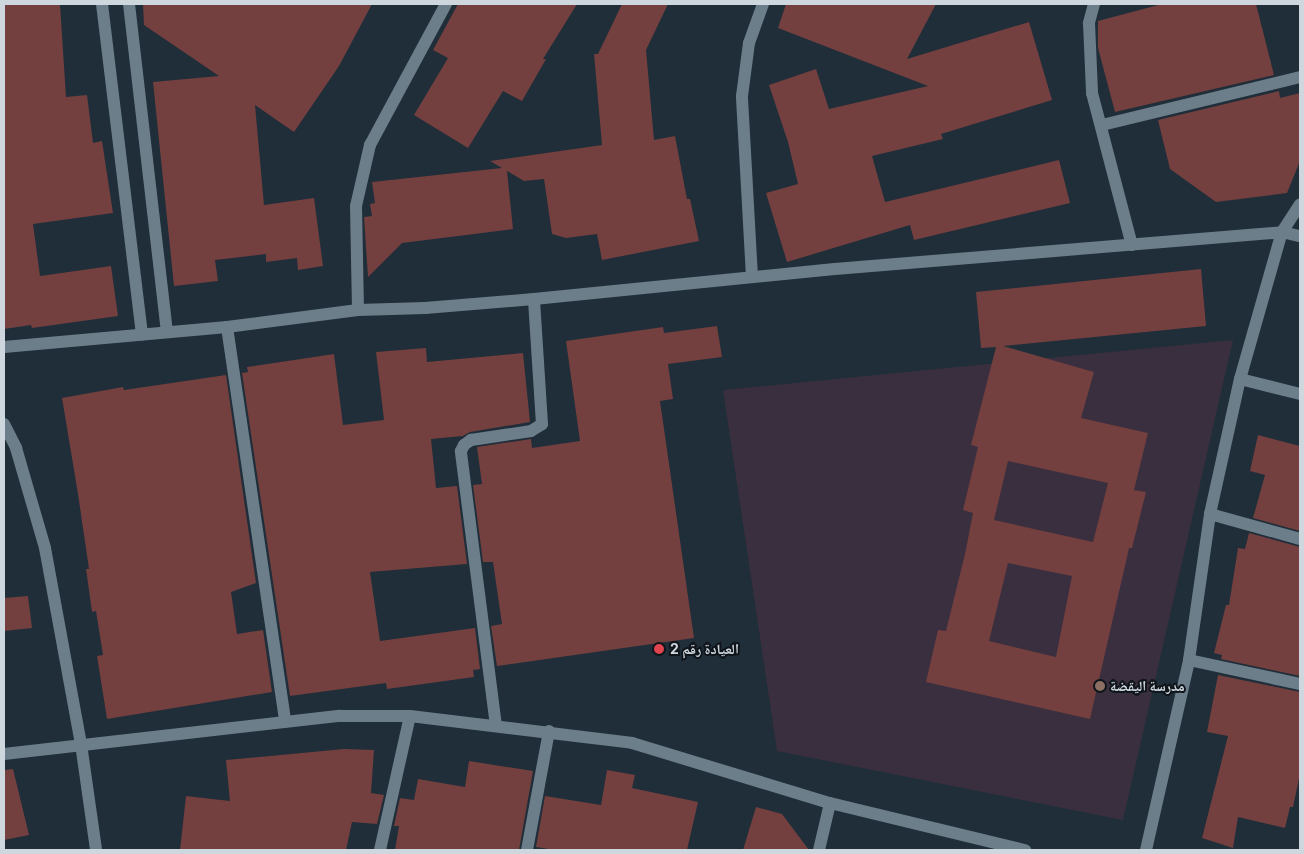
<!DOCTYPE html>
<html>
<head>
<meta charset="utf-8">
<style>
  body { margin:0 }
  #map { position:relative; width:1304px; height:854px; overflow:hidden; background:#1f2e39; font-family:Inter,"Noto Naskh Arabic",sans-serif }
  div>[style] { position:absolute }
  .education>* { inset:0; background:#3a2f3e }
  .building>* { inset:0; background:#733f3f }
  .street>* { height:12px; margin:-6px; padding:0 6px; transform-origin:6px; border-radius:6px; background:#6d7e8b }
  .dots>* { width:14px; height:14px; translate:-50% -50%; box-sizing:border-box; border:2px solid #0f151a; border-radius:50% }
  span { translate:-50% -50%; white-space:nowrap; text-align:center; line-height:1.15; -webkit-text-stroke:4px #0f151a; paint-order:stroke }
  .poi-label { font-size:14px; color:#ced7de; font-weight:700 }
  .left { translate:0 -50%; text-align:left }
  .frame { position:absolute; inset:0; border:5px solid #ced7de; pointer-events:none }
</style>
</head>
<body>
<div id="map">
  <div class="education">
    <i style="clip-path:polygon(1233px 340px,1123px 820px,777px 751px,723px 390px)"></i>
  </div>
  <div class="building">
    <i style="clip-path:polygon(4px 4px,60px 4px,66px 97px,87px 95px,93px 143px,102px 141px,113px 213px,33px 224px,40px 276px,111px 266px,118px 316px,32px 328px,31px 325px,4px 329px)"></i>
    <i style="clip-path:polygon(143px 4px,372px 4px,339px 66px,294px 132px,255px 105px,264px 205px,314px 198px,323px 266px,298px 270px,297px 258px,266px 262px,266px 254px,215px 260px,218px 281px,174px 286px,153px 82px,219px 76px,144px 25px)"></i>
    <i style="clip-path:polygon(458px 4px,577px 4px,543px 59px,546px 59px,522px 101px,503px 91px,468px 148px,414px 115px,448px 58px,433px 50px)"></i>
    <i style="clip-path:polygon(622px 4px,668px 4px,646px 50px,654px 140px,675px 136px,687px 199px,690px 199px,699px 241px,602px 260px,597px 234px,566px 238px,552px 234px,544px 179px,524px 181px,507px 171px,513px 229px,402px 243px,368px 277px,364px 217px,372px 216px,370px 204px,375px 203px,372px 182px,502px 168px,490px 161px,602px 145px,594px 54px,598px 54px)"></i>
    <i style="clip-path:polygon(786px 4px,936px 4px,907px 59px,1029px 22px,1052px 100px,941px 134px,943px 139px,872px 156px,885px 202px,1059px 160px,1070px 203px,914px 240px,910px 225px,787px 262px,766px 193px,798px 184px,788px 142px,769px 85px,816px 69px,829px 109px,928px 86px,778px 28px)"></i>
    <i style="clip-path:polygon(1162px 4px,1256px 4px,1274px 75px,1115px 112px,1098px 48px,1098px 21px)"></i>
    <i style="clip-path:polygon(1279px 91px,1280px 98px,1300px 93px,1300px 161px,1287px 193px,1216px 202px,1170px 169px,1158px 120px)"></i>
    <i style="clip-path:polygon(evenodd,1201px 269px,1206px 326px,1003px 346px,1094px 372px,1081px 418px,1148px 433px,1134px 490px,1146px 492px,1132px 548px,1129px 548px,1090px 719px,926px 682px,938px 630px,946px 631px,965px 554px,973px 513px,963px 510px,978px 447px,971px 445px,996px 347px,981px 348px,976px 292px,1201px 269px,1008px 461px,1108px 483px,1093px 542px,994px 520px,1008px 461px,1201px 269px,1008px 563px,1072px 576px,1056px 657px,989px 641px,1008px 563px)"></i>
    <i style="clip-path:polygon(717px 326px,722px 357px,668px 364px,673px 399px,660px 401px,694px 638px,497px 666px,491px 626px,502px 624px,493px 562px,483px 562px,473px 485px,482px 484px,477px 447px,531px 439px,532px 448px,580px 441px,566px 341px,663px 327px,664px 333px)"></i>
    <i style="clip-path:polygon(426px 348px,427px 362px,523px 353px,530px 422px,470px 432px,463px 436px,431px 439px,436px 488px,457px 486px,467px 564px,370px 572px,380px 641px,475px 628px,480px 669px,473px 670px,474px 677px,387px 689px,386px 683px,290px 696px,242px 373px,248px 372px,247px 367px,334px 354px,343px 425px,384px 420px,376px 352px)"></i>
    <i style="clip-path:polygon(226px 375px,256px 583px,231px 592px,237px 634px,263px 630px,272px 692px,107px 719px,97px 656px,103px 655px,96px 611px,92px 612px,86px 569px,89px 569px,78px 494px,62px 398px,123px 387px,124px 390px)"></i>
    <i style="clip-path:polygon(1258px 435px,1300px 446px,1300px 531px,1253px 518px,1265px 475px,1250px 471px)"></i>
    <i style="clip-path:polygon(1249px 533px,1300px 547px,1300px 676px,1221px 659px,1222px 655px,1214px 653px,1226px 605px,1229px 605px,1238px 548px,1245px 549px)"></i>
    <i style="clip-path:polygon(28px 596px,32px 628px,4px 631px,4px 598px)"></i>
    <i style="clip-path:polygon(1218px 675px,1300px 692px,1300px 774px,1293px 807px,1290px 807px,1285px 828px,1238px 817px,1233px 848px,1202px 838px,1228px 736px,1207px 732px)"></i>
    <i style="clip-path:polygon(344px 749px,374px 750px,371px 793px,384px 795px,377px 824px,352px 822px,346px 850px,180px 850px,186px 796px,230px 801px,226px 760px)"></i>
    <i style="clip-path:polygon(469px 761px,533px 771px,519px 850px,395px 850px,399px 826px,394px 826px,400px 798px,414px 800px,418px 779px,465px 787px)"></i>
    <i style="clip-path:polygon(13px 769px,29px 835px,4px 840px,4px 770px)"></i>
    <i style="clip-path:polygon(607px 770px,635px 775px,632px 788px,698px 802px,687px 850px,555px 850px,536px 847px,545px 796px,601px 805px)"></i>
    <i style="clip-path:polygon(756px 807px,782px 814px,809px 850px,743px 850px)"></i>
  </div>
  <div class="street">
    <i style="left:102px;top:4px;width:333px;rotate:83.1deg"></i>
    <i style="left:129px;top:4px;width:330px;rotate:83.4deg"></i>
    <i style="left:1094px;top:4px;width:20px;rotate:105deg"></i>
    <i style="left:1089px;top:23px;width:70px;rotate:87.5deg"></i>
    <i style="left:1092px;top:93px;width:157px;rotate:75.3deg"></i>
    <i style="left:1102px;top:125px;width:204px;rotate:-13.6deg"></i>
    <i style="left:752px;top:277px;width:181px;rotate:-93.2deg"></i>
    <i style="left:742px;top:96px;width:53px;rotate:-82.5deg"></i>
    <i style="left:749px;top:43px;width:41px;rotate:-70.3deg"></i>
    <i style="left:358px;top:310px;width:104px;rotate:-91.1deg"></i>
    <i style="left:356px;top:206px;width:63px;rotate:-77.1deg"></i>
    <i style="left:370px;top:145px;width:160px;rotate:-61.7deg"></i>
    <i style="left:227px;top:327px;width:399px;rotate:81.6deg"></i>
    <i style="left:4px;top:347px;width:224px;rotate:-5.1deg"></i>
    <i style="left:227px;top:327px;width:132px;rotate:-7.4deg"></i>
    <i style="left:358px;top:310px;width:67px;rotate:-1.7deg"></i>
    <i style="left:425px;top:308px;width:109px;rotate:-4.7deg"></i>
    <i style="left:534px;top:299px;width:302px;rotate:-5.7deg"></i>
    <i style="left:835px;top:269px;width:449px;rotate:-4.7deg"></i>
    <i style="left:1282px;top:232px;width:18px;rotate:13deg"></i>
    <i style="left:1240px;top:379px;width:62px;rotate:14deg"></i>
    <i style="left:4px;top:424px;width:27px;rotate:63deg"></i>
    <i style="left:16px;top:448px;width:104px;rotate:73.8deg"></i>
    <i style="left:45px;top:548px;width:199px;rotate:79.6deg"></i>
    <i style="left:81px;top:744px;width:107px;rotate:81.9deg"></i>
    <i style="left:1210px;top:514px;width:93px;rotate:15.5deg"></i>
    <i style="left:1189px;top:660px;width:114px;rotate:12.2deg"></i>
    <i style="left:496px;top:726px;width:277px;rotate:-97.3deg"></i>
    <i style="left:461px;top:451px;width:7px;rotate:-63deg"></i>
    <i style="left:464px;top:445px;width:9px;rotate:-36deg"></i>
    <i style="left:471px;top:440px;width:61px;rotate:-8.5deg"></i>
    <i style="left:531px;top:431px;width:13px;rotate:-32deg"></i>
    <i style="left:542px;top:424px;width:125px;rotate:-93.7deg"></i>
    <i style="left:4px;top:754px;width:338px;rotate:-6.5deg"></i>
    <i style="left:340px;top:716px;width:70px"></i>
    <i style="left:410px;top:716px;width:224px;rotate:6.9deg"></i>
    <i style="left:632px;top:743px;width:207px;rotate:16.9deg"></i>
    <i style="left:830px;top:803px;width:201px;rotate:13.6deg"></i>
    <i style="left:380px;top:850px;width:137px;rotate:-77.4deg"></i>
    <i style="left:527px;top:850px;width:121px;rotate:-79.5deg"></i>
    <i style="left:819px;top:850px;width:48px;rotate:-76.8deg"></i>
    <i style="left:1146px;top:850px;width:195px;rotate:-77.2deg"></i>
    <i style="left:1189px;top:660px;width:148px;rotate:-81.8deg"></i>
    <i style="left:1210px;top:514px;width:138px;rotate:-77.5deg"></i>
    <i style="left:1240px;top:379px;width:153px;rotate:-74.1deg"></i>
    <i style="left:1282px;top:232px;width:33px;rotate:-57deg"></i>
  </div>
  <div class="dots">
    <i style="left:659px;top:649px;background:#e0444e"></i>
    <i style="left:1100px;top:686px;background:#8d6e63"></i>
  </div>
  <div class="poi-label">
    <span class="left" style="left:670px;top:649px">العيادة رقم 2</span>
    <span class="left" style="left:1110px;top:686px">مدرسة اليقضة</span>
  </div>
  <div class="frame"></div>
</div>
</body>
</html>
